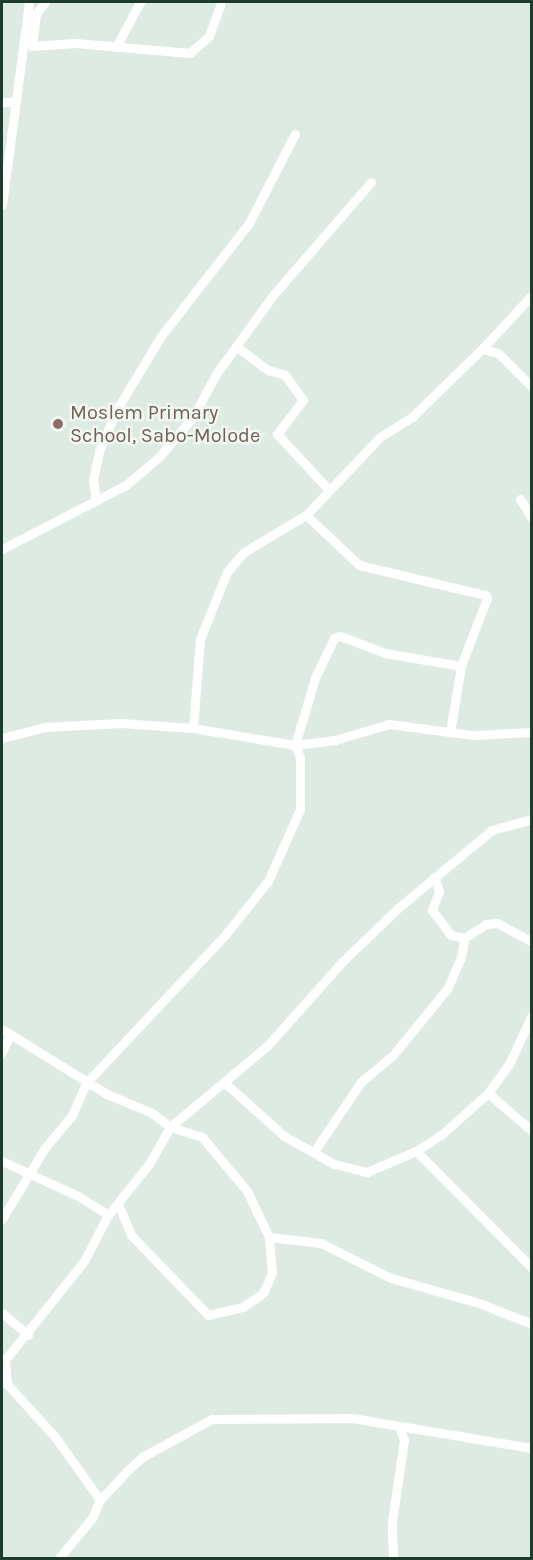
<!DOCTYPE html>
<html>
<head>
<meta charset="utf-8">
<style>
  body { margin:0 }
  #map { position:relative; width:533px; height:1560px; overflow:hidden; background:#deebe3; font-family:Karla,sans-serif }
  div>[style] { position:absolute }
  .minor>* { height:9px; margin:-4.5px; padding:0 4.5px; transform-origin:4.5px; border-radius:4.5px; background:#fff }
  .dots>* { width:16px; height:16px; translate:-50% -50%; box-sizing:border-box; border:3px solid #eff8f1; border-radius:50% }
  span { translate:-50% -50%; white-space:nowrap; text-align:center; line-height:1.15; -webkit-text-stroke:5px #eff8f1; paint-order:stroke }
  .education-label { font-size:20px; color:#785e54 }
  .left { translate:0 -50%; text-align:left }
  .frame { position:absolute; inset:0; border:3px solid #1e3c2e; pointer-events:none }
</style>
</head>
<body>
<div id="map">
  <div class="minor">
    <i style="left:24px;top:38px;width:11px;rotate:45deg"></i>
    <i style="left:32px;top:46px;width:43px;rotate:-4deg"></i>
    <i style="left:75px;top:43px;width:115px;rotate:5deg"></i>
    <i style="left:190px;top:53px;width:25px;rotate:-42deg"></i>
    <i style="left:209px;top:36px;width:33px;rotate:-70deg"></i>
    <i style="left:32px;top:46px;width:32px;rotate:-83deg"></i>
    <i style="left:36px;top:14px;width:15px;rotate:-53deg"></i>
    <i style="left:116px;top:47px;width:51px;rotate:-61.9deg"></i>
    <i style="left:2px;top:102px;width:13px"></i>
    <i style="left:2px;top:205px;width:205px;rotate:-82.4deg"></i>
    <i style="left:237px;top:347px;width:39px;rotate:37deg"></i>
    <i style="left:268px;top:370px;width:18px;rotate:16deg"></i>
    <i style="left:285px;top:375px;width:31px;rotate:54deg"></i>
    <i style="left:303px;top:400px;width:43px;rotate:127.4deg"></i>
    <i style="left:277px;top:434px;width:76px;rotate:47.1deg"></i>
    <i style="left:482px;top:349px;width:16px;rotate:14deg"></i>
    <i style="left:498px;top:353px;width:48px;rotate:45deg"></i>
    <i style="left:520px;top:499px;width:22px;rotate:58deg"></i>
    <i style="left:96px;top:501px;width:21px;rotate:-98deg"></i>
    <i style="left:93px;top:480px;width:30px;rotate:-78deg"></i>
    <i style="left:99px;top:451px;width:46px;rotate:-66.8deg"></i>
    <i style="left:117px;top:409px;width:85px;rotate:-58.9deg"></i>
    <i style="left:161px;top:336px;width:143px;rotate:-52.1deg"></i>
    <i style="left:249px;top:223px;width:100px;rotate:-62.7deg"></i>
    <i style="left:306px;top:515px;width:73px;rotate:43.3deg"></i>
    <i style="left:359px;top:565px;width:130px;rotate:13.4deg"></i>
    <i style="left:485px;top:595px;width:4px;rotate:56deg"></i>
    <i style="left:487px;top:598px;width:73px;rotate:110.9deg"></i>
    <i style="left:461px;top:666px;width:67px;rotate:99.5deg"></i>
    <i style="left:2px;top:549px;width:140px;rotate:-27.3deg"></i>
    <i style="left:126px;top:485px;width:43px;rotate:-40.3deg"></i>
    <i style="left:159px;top:457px;width:52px;rotate:-49.6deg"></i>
    <i style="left:193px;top:417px;width:49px;rotate:-61.9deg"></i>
    <i style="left:216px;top:374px;width:99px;rotate:-54.1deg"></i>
    <i style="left:274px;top:294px;width:148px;rotate:-49.1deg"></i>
    <i style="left:193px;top:728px;width:89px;rotate:-85.5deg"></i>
    <i style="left:200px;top:639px;width:72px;rotate:-68.1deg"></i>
    <i style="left:227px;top:572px;width:26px;rotate:-50deg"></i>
    <i style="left:244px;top:552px;width:72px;rotate:-30.8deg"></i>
    <i style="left:306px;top:515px;width:108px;rotate:-46.5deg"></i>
    <i style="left:380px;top:437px;width:39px;rotate:-32deg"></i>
    <i style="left:413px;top:416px;width:96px;rotate:-44.2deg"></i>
    <i style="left:482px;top:349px;width:74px;rotate:-47.2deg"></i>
    <i style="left:2px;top:738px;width:44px;rotate:-14.3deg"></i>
    <i style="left:45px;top:727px;width:76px;rotate:-3deg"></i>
    <i style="left:121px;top:723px;width:72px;rotate:4deg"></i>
    <i style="left:193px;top:728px;width:103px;rotate:9.5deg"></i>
    <i style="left:295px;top:745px;width:40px;rotate:-7.1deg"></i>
    <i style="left:335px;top:740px;width:56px;rotate:-16.5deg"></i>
    <i style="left:389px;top:724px;width:85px;rotate:7.5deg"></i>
    <i style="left:473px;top:735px;width:59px;rotate:-2.9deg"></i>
    <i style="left:434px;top:877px;width:15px;rotate:70deg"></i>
    <i style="left:439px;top:891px;width:20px;rotate:110deg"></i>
    <i style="left:432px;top:910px;width:31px;rotate:53deg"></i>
    <i style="left:451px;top:935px;width:13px;rotate:13deg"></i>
    <i style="left:464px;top:938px;width:26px;rotate:-32deg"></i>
    <i style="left:486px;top:924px;width:11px;rotate:-5deg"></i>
    <i style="left:497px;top:923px;width:40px;rotate:28deg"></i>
    <i style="left:2px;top:1029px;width:123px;rotate:31.8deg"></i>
    <i style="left:107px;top:1094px;width:49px;rotate:22.9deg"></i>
    <i style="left:152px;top:1113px;width:23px;rotate:38deg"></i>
    <i style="left:170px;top:1127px;width:34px;rotate:17deg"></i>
    <i style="left:202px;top:1137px;width:70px;rotate:50.2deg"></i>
    <i style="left:247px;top:1191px;width:51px;rotate:64.4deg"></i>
    <i style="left:269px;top:1237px;width:52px;rotate:6.6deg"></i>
    <i style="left:321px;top:1243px;width:78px;rotate:26.6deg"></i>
    <i style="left:391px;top:1278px;width:91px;rotate:15.9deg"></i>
    <i style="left:479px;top:1303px;width:57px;rotate:21.6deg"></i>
    <i style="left:2px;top:1052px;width:20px;rotate:-66deg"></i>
    <i style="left:225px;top:1083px;width:79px;rotate:41.9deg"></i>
    <i style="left:284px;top:1136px;width:57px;rotate:29.2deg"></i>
    <i style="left:334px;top:1164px;width:34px;rotate:14deg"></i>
    <i style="left:367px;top:1172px;width:53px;rotate:-23.2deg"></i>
    <i style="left:416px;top:1151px;width:30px;rotate:-33deg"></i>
    <i style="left:441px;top:1135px;width:63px;rotate:-41.8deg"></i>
    <i style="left:488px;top:1093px;width:36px;rotate:-54deg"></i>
    <i style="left:509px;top:1064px;width:54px;rotate:-64.9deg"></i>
    <i style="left:488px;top:1093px;width:58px;rotate:40.8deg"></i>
    <i style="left:315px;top:1150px;width:82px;rotate:-55.9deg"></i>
    <i style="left:361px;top:1082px;width:42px;rotate:-40.2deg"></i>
    <i style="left:393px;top:1055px;width:85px;rotate:-50.7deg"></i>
    <i style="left:447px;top:989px;width:34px;rotate:-66deg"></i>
    <i style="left:461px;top:958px;width:20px;rotate:-81deg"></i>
    <i style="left:416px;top:1151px;width:165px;rotate:45.2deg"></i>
    <i style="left:2px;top:1161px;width:84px;rotate:24.7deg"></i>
    <i style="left:78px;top:1196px;width:36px;rotate:32deg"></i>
    <i style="left:118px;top:1204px;width:34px;rotate:67deg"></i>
    <i style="left:131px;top:1235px;width:111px;rotate:46.1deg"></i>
    <i style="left:208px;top:1315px;width:36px;rotate:-13deg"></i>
    <i style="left:243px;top:1307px;width:24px;rotate:-35deg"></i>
    <i style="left:263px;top:1293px;width:22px;rotate:-66deg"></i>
    <i style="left:272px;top:1273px;width:36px;rotate:-95deg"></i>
    <i style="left:2px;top:1219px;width:82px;rotate:-59deg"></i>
    <i style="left:44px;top:1149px;width:44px;rotate:-50.5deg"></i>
    <i style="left:72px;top:1115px;width:36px;rotate:-66deg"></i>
    <i style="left:87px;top:1082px;width:202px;rotate:-46.8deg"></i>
    <i style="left:225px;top:935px;width:69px;rotate:-51.5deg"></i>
    <i style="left:268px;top:881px;width:79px;rotate:-66deg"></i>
    <i style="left:300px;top:809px;width:51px;rotate:-90deg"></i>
    <i style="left:300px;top:758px;width:14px;rotate:-111deg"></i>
    <i style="left:295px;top:745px;width:70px;rotate:-73.4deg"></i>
    <i style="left:315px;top:678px;width:44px;rotate:-64.6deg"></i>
    <i style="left:334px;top:638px;width:6px;rotate:-18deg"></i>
    <i style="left:340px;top:636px;width:48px;rotate:20.7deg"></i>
    <i style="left:385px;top:653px;width:77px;rotate:9.7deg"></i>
    <i style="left:2px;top:1313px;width:34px;rotate:40deg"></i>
    <i style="left:100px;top:1500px;width:76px;rotate:-125.4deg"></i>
    <i style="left:56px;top:1438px;width:73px;rotate:-132.2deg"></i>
    <i style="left:7px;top:1384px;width:24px;rotate:-95deg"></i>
    <i style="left:5px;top:1360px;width:127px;rotate:-51.4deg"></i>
    <i style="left:84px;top:1261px;width:52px;rotate:-62.4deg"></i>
    <i style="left:108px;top:1215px;width:65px;rotate:-51.2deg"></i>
    <i style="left:149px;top:1164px;width:43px;rotate:-60.4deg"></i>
    <i style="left:170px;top:1127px;width:126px;rotate:-39.9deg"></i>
    <i style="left:267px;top:1046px;width:115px;rotate:-48.2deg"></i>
    <i style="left:344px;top:960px;width:75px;rotate:-43.9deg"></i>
    <i style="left:398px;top:908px;width:122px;rotate:-39.7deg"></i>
    <i style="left:492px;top:830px;width:41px;rotate:-15.4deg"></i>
    <i style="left:59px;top:1558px;width:52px;rotate:-50.5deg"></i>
    <i style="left:92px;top:1518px;width:20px;rotate:-66deg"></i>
    <i style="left:100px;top:1500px;width:38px;rotate:-47deg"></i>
    <i style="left:126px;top:1472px;width:22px;rotate:-43deg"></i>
    <i style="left:142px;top:1457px;width:80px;rotate:-28.5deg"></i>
    <i style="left:212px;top:1419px;width:140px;rotate:-0.4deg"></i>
    <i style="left:352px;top:1418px;width:182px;rotate:9.5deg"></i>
    <i style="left:393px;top:1558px;width:36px;rotate:-92deg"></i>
    <i style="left:392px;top:1522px;width:83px;rotate:-81.7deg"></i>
    <i style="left:404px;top:1440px;width:14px;rotate:-111deg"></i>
  </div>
  <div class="dots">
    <i style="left:58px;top:424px;background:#8d6e63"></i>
  </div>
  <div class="education-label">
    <span class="left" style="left:70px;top:424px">Moslem Primary<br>School, Sabo-Molode</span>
  </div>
  <div class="frame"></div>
</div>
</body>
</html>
